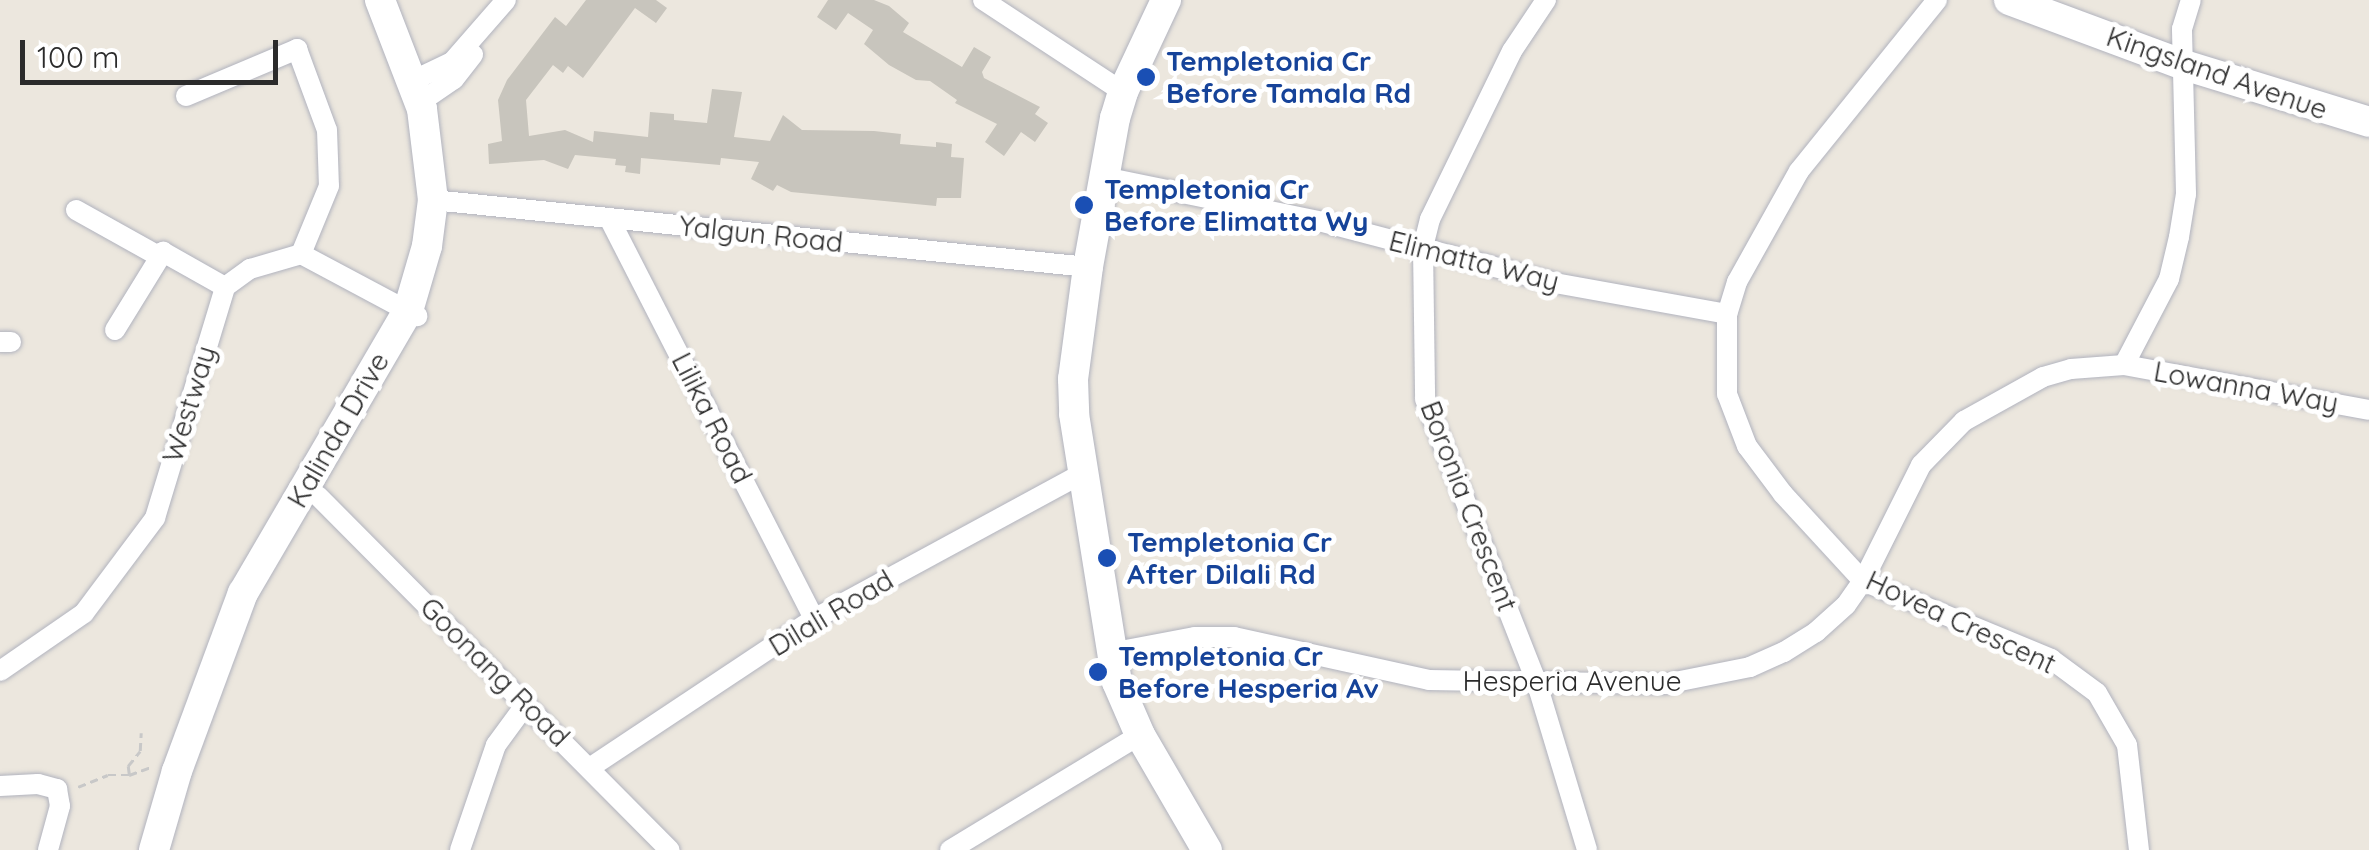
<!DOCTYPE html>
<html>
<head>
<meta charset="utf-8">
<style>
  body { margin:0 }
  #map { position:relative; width:2369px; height:850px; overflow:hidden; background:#ece7de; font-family:Quicksand,sans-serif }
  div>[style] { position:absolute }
  .building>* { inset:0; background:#c8c5bd }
  .path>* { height:2.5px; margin-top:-1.25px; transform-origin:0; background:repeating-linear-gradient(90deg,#c8c8c8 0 8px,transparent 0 13px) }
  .roads { filter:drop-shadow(0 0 2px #b1b3be) drop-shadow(0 0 2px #b1b3be) }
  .street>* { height:20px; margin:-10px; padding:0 10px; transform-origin:10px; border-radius:10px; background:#fff }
  .secondary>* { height:30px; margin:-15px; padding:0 15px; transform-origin:15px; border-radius:15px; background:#fff }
  .dots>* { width:28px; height:28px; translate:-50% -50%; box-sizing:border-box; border:5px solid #fff; border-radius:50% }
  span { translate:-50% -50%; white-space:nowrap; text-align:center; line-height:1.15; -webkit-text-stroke:10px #fff; paint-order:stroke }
  .transit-label { font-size:28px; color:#164399; font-weight:700 }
  .left { translate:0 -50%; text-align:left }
  .street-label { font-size:28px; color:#2b2b2b }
  .scale { position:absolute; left:20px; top:40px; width:258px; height:45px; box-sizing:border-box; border:5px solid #2b2b2b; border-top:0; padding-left:12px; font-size:30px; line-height:35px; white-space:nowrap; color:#2b2b2b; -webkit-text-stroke:8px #fff; paint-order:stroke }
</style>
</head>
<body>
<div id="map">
  <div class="building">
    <i style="clip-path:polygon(586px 0,656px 0,667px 8px,656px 23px,635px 8px,583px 78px,568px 66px,563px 73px,553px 65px,526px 100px,529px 136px,565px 130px,593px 142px,594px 131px,648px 137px,650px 112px,674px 114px,674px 120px,707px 123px,712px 89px,742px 92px,734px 137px,770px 141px,783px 115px,802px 130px,874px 131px,901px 134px,900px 144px,936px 147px,936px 142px,952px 144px,951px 157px,964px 158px,961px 198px,937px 198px,936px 206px,791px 192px,777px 185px,773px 191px,751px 179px,759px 162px,721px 158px,720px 165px,641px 158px,640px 174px,625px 172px,626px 166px,615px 165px,616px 159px,575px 155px,568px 169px,544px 160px,489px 164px,488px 144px,502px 141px,498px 100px,507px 80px,555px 17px,566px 26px)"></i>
    <i style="clip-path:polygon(828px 0,874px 0,889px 6px,909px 23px,903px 32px,962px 67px,974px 47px,991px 57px,982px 72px,984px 78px,1040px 107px,1035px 114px,1048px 123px,1035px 142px,1021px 132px,1004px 156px,985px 142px,997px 124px,955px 103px,957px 100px,930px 81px,916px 80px,889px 65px,864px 44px,873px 30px,848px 13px,836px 30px,817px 17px)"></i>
  </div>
  <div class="path">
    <i style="left:129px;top:774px;width:8px;rotate:-97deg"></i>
    <i style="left:128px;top:766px;width:19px;rotate:-51deg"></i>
    <i style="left:140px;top:751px;width:18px;rotate:-87deg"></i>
    <i style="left:78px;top:787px;width:32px;rotate:-22deg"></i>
    <i style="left:108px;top:775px;width:21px"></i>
    <i style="left:129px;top:775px;width:23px;rotate:-20deg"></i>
  </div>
  <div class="roads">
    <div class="street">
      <i style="left:983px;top:0;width:168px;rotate:33.3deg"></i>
      <i style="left:1546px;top:0;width:61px;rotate:123.7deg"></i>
      <i style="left:1512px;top:51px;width:187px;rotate:116deg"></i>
      <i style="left:1430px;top:219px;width:29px;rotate:104deg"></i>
      <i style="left:1423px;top:247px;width:152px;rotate:89.2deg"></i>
      <i style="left:1425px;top:399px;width:306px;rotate:68.5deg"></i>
      <i style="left:1537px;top:684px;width:173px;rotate:73.2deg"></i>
      <i style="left:1937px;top:0;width:220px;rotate:128.9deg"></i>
      <i style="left:1799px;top:171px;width:127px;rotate:119.2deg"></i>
      <i style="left:1737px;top:282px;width:34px;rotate:107deg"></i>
      <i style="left:1727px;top:314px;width:80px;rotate:90deg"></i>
      <i style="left:1727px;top:394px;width:56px;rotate:69deg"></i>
      <i style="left:1747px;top:446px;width:60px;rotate:53.1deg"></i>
      <i style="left:1783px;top:494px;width:118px;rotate:47.4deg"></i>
      <i style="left:1863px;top:581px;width:204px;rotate:22.5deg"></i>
      <i style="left:2051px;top:659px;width:57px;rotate:36.5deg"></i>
      <i style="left:2097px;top:693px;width:60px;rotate:60deg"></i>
      <i style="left:2127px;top:745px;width:106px;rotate:83.5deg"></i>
      <i style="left:412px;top:81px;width:44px;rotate:-25.4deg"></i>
      <i style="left:452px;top:62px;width:82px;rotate:-48.9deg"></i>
      <i style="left:186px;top:96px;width:121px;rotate:-22.9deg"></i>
      <i style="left:297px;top:49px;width:86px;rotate:69.7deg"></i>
      <i style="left:327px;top:130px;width:56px;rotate:88deg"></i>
      <i style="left:329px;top:186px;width:74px;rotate:112.4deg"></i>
      <i style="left:419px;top:103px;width:42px;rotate:-34.4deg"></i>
      <i style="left:454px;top:79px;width:31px;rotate:-52deg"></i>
      <i style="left:1104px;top:177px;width:224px;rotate:11.6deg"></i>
      <i style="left:1323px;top:222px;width:240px;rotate:14.7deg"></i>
      <i style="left:1555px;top:283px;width:175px;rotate:10.2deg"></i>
      <i style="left:433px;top:200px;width:658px;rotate:5.84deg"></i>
      <i style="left:76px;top:210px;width:96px;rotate:29.2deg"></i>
      <i style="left:609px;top:218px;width:450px;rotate:62.9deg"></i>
      <i style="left:115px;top:330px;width:92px;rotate:-58.4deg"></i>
      <i style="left:163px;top:252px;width:71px;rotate:29.4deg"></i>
      <i style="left:0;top:342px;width:11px"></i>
      <i style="left:2124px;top:365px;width:249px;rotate:10.4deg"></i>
      <i style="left:318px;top:496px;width:499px;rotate:45.2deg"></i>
      <i style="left:1110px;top:653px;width:86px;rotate:-10.7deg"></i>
      <i style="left:1195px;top:637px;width:39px"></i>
      <i style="left:1234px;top:637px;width:200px;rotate:12.4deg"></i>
      <i style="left:1429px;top:680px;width:236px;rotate:1deg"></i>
      <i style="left:1665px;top:684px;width:87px;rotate:-11.3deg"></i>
      <i style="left:1750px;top:667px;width:37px;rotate:-24deg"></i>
      <i style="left:1784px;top:652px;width:38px;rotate:-32deg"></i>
      <i style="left:1816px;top:632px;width:40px;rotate:-42deg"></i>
      <i style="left:1846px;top:605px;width:29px;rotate:-55deg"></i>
      <i style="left:1863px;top:581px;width:130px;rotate:-63.4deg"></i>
      <i style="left:1921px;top:465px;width:62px;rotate:-45.7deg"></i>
      <i style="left:1964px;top:421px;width:90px;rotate:-29.1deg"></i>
      <i style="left:2043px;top:377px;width:29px;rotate:-16deg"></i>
      <i style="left:2071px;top:369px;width:53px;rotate:-4.3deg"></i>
      <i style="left:2124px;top:365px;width:97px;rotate:-62.4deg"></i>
      <i style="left:2169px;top:279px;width:43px;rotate:-76.6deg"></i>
      <i style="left:2179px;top:237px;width:44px;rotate:-80.8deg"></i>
      <i style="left:2186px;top:194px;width:165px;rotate:-91.4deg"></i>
      <i style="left:2182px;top:29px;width:30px;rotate:-73deg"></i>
      <i style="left:0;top:671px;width:102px;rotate:-34.6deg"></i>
      <i style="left:84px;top:613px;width:119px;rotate:-53.2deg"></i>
      <i style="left:155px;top:518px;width:241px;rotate:-73.1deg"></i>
      <i style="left:225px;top:287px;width:31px;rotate:-36deg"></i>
      <i style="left:250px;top:269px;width:53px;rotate:-16.4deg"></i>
      <i style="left:301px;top:254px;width:132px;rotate:28.1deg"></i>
      <i style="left:591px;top:767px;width:268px;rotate:-33.6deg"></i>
      <i style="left:814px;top:619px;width:304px;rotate:-28.5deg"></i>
      <i style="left:0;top:786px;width:38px;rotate:-3deg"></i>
      <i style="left:38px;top:784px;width:20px;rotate:15deg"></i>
      <i style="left:57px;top:789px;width:17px;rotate:80deg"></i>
      <i style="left:60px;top:806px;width:46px;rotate:105.3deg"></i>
      <i style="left:460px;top:850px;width:111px;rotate:-71.1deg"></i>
      <i style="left:496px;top:745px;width:51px;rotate:-53.8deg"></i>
      <i style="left:950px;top:850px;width:222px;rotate:-31.2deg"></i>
    </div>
    <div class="secondary">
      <i style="left:1166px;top:0;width:102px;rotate:115.1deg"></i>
      <i style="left:1123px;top:92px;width:27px;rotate:107deg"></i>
      <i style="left:1115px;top:118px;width:151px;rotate:100.3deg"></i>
      <i style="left:1088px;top:267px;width:113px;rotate:97.6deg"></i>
      <i style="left:1073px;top:379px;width:35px;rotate:88deg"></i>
      <i style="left:1074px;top:414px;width:271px;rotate:80.9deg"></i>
      <i style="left:1117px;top:682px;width:58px;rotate:66.5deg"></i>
      <i style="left:1140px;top:735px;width:133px;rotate:59.8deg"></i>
      <i style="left:2009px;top:0;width:187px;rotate:20.4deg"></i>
      <i style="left:2184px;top:65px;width:194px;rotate:17.1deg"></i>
      <i style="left:154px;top:850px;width:82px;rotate:-73.8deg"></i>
      <i style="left:177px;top:771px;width:190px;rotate:-69.7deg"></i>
      <i style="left:243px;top:593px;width:327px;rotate:-59.7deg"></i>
      <i style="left:408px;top:311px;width:68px;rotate:-73.7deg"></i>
      <i style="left:427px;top:246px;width:46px;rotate:-82.6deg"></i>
      <i style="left:433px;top:200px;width:92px;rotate:-96.9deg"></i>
      <i style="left:422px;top:109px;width:117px;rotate:-111.1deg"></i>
    </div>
  </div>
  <div class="dots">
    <i style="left:1146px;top:77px;background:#1a4fb4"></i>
    <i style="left:1084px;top:205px;background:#1a4fb4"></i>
    <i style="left:1107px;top:558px;background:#1a4fb4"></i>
    <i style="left:1098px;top:672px;background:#1a4fb4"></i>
  </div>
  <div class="transit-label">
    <span class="left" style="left:1166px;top:77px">Templetonia Cr<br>Before Tamala Rd</span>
    <span class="left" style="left:1104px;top:205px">Templetonia Cr<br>Before Elimatta Wy</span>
    <span class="left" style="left:1127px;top:558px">Templetonia Cr<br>After Dilali Rd</span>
    <span class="left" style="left:1118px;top:672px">Templetonia Cr<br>Before Hesperia Av</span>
  </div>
  <div class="street-label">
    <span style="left:2217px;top:73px;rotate:19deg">Kingsland Avenue</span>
    <span style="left:761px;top:234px;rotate:6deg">Yalgun Road</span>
    <span style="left:1474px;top:261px;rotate:14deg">Elimatta Way</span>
    <span style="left:2246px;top:387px;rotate:10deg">Lowanna Way</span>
    <span style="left:189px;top:404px;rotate:-73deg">Westway</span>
    <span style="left:712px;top:418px;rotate:63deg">Lilika Road</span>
    <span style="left:338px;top:430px;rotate:-60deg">Kalinda Drive</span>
    <span style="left:1469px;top:506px;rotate:69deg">Boronia Crescent</span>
    <span style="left:831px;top:613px;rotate:-31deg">Dilali Road</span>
    <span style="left:1961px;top:622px;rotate:25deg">Hovea Crescent</span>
    <span style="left:495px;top:672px;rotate:45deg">Goonang Road</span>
    <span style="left:1572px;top:681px">Hesperia Avenue</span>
  </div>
  <div class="scale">100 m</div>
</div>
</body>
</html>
